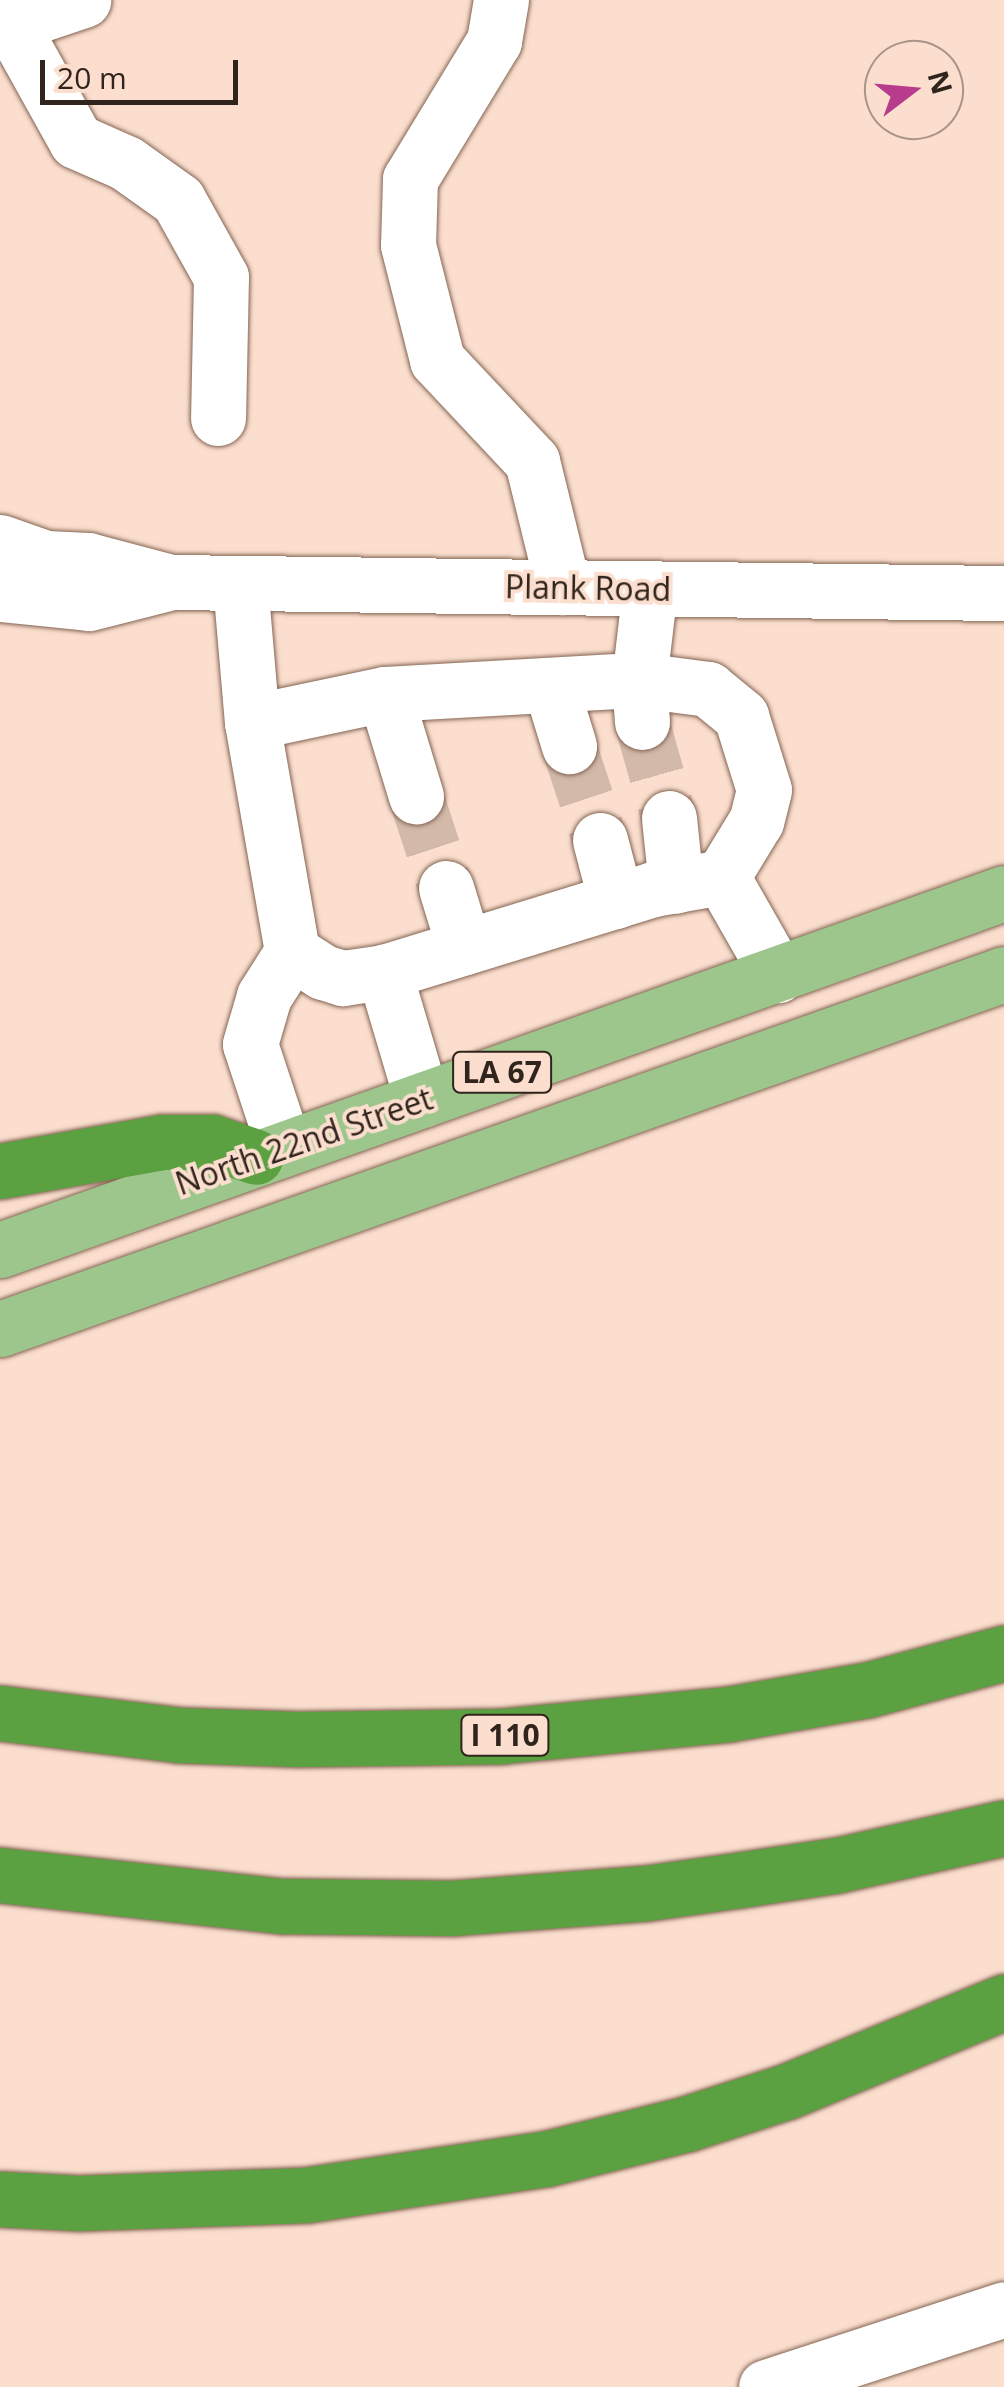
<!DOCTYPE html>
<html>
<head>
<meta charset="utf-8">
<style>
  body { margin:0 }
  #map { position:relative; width:1004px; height:2387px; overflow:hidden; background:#fbdece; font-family:"Open Sans",sans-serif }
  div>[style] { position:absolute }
  .minor-tunnel>* { height:55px; margin-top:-27.5px; transform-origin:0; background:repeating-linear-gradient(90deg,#d2b9aa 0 55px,transparent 0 83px) }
  .roads { filter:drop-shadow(0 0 2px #846553) drop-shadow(0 0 2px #846553) }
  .minor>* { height:55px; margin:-27.5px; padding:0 27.5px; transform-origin:27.5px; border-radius:27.5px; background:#fff }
  .major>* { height:55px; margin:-27.5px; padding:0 27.5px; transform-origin:27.5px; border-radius:27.5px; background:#9dc68d }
  .highway>* { height:55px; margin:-27.5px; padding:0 27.5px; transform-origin:27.5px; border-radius:27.5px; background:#5ba041 }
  span { translate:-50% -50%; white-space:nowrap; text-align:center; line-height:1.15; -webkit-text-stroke:8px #fbdece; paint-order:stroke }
  .shield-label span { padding:2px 8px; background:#fbdece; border:2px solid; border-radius:8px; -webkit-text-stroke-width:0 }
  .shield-label { font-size:30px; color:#30241c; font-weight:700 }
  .street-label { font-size:32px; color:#30241c }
  .north { position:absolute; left:864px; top:40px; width:100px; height:100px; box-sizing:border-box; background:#fbdece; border:2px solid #aa9487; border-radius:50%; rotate:74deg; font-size:28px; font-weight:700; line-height:40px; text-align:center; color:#30241c }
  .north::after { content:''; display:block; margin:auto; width:35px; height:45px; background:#b83c8c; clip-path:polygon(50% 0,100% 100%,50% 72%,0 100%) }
  .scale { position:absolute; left:40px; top:60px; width:198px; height:45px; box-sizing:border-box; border:5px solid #30241c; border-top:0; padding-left:12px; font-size:30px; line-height:35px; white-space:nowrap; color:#30241c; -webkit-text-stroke:8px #fbdece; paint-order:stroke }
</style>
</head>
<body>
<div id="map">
  <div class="minor-tunnel">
    <i style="left:642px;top:722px;width:100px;rotate:74.3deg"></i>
    <i style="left:569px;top:746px;width:99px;rotate:71.7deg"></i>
    <i style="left:416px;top:796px;width:97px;rotate:71.9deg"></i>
  </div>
  <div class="roads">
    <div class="minor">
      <i style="left:501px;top:0;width:42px;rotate:99.7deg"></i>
      <i style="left:494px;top:41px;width:162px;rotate:121.3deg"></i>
      <i style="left:410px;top:179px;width:66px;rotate:91.7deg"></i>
      <i style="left:408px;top:245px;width:119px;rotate:75.8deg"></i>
      <i style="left:437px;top:360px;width:139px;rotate:46.8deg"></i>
      <i style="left:532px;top:461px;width:130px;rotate:76.2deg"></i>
      <i style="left:11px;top:24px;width:134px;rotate:60.9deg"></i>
      <i style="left:76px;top:141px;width:55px;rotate:23.7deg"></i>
      <i style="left:126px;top:163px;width:64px;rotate:35.4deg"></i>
      <i style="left:178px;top:200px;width:88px;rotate:60.8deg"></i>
      <i style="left:221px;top:277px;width:141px;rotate:91.2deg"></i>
      <i style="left:0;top:28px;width:88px;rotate:-18.6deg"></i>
      <i style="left:0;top:542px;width:49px;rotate:19.2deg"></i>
      <i style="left:46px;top:558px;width:42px;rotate:2.7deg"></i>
      <i style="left:88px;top:560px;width:86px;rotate:14.8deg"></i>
      <i style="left:171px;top:582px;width:833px;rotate:0.76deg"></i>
      <i style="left:240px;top:583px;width:140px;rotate:85.1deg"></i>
      <i style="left:252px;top:722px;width:233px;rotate:80.1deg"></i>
      <i style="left:292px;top:952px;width:37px;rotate:33deg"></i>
      <i style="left:323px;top:972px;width:21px;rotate:17deg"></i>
      <i style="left:343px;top:978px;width:41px;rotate:-8.3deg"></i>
      <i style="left:650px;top:588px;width:93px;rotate:96.8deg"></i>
      <i style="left:639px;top:680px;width:70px;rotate:7.4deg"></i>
      <i style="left:708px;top:689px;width:43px;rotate:39.3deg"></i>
      <i style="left:741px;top:716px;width:77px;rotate:72.7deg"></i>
      <i style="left:764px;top:790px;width:32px;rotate:104deg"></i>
      <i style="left:756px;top:821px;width:66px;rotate:121.3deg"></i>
      <i style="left:722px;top:877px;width:113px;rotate:60.3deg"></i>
      <i style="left:0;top:594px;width:89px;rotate:5.8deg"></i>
      <i style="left:89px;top:603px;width:81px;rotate:-14.2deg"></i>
      <i style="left:551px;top:687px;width:62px;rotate:73deg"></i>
      <i style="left:385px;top:694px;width:107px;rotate:73.1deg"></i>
      <i style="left:252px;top:722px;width:136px;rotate:-11.9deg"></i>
      <i style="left:385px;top:694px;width:254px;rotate:-3.2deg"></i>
      <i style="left:639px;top:680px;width:42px;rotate:85.9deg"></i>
      <i style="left:669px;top:818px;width:68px;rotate:84.1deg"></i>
      <i style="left:600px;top:840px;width:63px;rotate:75.3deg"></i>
      <i style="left:446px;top:888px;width:62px;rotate:73deg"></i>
      <i style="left:422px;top:1100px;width:134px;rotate:-106.5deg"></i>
      <i style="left:384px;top:972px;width:282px;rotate:-17.1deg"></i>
      <i style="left:654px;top:889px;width:69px;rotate:-10deg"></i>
      <i style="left:284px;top:1147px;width:108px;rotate:-108.3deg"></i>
      <i style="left:250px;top:1044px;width:50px;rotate:-73.7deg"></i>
      <i style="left:264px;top:996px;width:52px;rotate:-57.5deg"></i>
      <i style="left:766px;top:2387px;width:250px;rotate:-18.1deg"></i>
    </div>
    <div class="major">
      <i style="left:0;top:1250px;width:1066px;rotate:-19.57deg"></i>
      <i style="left:0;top:1329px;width:1065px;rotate:-19.47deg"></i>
    </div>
    <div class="highway">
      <i style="left:0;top:1171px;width:166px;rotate:-10.1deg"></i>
      <i style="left:163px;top:1142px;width:49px"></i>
      <i style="left:212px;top:1142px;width:46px;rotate:18.8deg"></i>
      <i style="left:0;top:1713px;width:179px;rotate:7deg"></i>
      <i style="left:178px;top:1735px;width:120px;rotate:1.9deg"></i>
      <i style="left:298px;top:1739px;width:204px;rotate:-0.8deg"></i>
      <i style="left:502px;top:1736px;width:228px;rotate:-5.5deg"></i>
      <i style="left:729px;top:1714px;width:140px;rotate:-9.9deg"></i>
      <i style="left:867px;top:1690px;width:142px;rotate:-15.1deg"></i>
      <i style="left:0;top:1875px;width:285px;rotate:6.3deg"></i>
      <i style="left:283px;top:1906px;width:169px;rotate:0.7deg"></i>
      <i style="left:452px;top:1908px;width:196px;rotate:-4.4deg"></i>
      <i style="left:647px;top:1893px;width:93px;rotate:-8deg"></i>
      <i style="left:739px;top:1880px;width:100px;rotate:-8.6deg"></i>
      <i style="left:838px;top:1865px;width:170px;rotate:-12.6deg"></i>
      <i style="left:0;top:2199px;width:79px;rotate:2.9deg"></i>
      <i style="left:79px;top:2203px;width:227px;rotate:-2deg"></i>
      <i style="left:306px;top:2195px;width:242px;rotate:-8.6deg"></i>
      <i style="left:545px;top:2159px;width:145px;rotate:-13.9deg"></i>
      <i style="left:686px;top:2124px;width:107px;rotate:-17.9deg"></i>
      <i style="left:788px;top:2091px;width:234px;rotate:-22.4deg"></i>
    </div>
  </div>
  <div class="shield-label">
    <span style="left:502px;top:1072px">LA 67</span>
    <span style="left:505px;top:1735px">I 110</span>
  </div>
  <div class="street-label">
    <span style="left:588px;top:588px;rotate:1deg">Plank Road</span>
    <span style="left:304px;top:1141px;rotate:-19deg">North 22nd Street</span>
  </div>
  <div class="north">N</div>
  <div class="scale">20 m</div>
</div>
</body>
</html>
